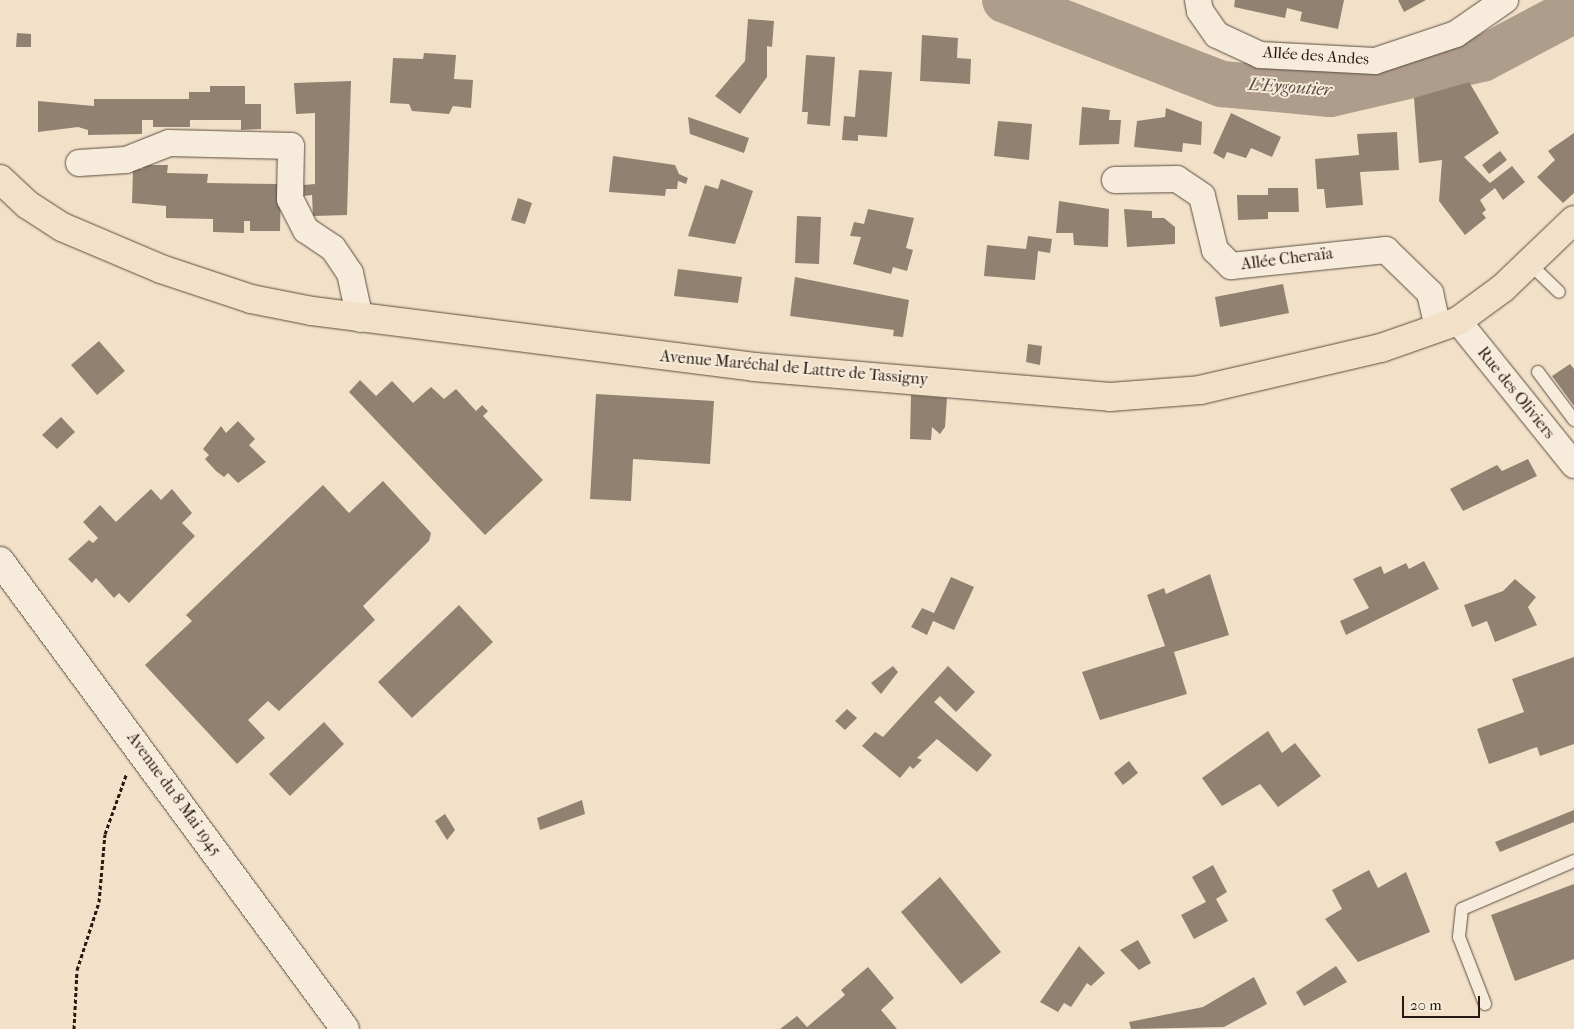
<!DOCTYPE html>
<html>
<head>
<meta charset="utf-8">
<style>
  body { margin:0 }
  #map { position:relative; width:1574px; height:1029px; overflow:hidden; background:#f2e1c8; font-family:"IM FELL French Canon",serif }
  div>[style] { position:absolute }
  .river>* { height:46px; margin:-23px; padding:0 23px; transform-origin:23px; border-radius:23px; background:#ad9d8a }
  .building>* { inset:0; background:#918171 }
  .path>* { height:3px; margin-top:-1.5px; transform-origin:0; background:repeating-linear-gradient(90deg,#281a12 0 4px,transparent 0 6.5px) }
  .roads { filter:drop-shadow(0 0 1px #5a4c40) drop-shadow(0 0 1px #5a4c40) }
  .lane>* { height:12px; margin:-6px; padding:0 6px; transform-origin:6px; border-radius:6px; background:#f7ecdb }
  .street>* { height:26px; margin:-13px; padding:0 13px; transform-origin:13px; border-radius:13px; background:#f7ecdb }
  .secondary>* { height:28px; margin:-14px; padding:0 14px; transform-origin:14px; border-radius:14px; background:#f7ecdb }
  .primary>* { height:28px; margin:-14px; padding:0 14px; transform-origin:14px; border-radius:14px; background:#f2e1c8 }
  span { translate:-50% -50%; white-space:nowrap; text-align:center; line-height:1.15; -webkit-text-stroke:4px #f7ecdb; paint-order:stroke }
  .street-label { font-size:16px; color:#281a12 }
  .water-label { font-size:18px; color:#5d4e42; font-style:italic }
  .scale { position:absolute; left:1402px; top:996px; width:78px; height:22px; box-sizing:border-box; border:2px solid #281a12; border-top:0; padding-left:6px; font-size:15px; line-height:18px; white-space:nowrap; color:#281a12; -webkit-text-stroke:4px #f7ecdb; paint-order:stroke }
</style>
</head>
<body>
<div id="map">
  <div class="river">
    <i style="left:1005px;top:0;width:233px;rotate:21.2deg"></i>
    <i style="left:1222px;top:84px;width:108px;rotate:5.3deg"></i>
    <i style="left:1330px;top:94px;width:156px;rotate:-13deg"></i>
    <i style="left:1482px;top:59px;width:104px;rotate:-28deg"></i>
  </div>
  <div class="building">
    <i style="clip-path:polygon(1235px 0,1344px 0,1338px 29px,1300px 21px,1302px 12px,1287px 8px,1285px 18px,1234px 7px)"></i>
    <i style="clip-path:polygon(1398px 0,1426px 0,1404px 12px)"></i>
    <i style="clip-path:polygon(748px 19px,774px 21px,772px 47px,767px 46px,767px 77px,740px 114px,715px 96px,745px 61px)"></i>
    <i style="clip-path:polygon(17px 33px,31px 34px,31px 47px,16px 47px)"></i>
    <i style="clip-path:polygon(922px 35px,958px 38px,957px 58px,971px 59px,970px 84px,920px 81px)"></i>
    <i style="clip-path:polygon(424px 53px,456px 55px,454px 79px,473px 80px,471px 108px,453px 106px,449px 114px,412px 111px,409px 104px,390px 103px,393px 58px,423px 59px)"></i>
    <i style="clip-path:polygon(806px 55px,835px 57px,830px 126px,807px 124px,808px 112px,802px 112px)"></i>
    <i style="clip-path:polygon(859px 70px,892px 72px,887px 137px,858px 135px,858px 141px,842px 140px,844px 116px,855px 117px)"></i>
    <i style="clip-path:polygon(351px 81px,347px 215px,313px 216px,312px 195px,304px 196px,304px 185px,315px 184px,315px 113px,296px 114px,294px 83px)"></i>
    <i style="clip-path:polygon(1469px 82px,1499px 133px,1464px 157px,1490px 183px,1512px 166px,1525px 182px,1503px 200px,1495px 188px,1480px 200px,1486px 210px,1482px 213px,1486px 218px,1465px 235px,1439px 201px,1442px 160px,1419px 163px,1414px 98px)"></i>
    <i style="clip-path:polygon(210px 86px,245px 86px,245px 104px,261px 104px,261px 129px,241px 130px,241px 120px,190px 120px,190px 127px,153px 127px,153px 120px,142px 120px,142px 134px,88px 135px,88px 130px,78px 127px,38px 132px,38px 101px,94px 106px,94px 99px,189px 99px,189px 92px,210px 92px)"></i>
    <i style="clip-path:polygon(1082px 107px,1110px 110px,1109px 120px,1121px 120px,1119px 144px,1079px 145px)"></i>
    <i style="clip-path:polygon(1166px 108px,1202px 122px,1201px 145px,1183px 143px,1182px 152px,1134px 147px,1137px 121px,1165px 117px)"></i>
    <i style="clip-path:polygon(1231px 113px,1281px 137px,1272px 157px,1251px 148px,1246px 158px,1227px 152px,1224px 159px,1213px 153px)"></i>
    <i style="clip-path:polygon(688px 117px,749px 138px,744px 153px,690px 134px)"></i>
    <i style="clip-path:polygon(998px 121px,1032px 124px,1029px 160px,994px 156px)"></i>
    <i style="clip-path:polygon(1397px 132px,1399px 170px,1360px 172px,1363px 205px,1326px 208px,1324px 189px,1317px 189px,1315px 159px,1359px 155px,1357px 134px)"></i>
    <i style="clip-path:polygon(1574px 133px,1574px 193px,1563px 203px,1537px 177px,1555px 160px,1548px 151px)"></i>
    <i style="clip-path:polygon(1500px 151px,1507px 160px,1489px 174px,1482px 165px)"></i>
    <i style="clip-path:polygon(613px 156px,675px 165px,679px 174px,688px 178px,686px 184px,678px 181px,677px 189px,666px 189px,665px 196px,609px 192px)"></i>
    <i style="clip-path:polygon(143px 165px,168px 165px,167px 173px,208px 174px,207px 183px,281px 184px,280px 231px,250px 231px,250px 221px,244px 221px,244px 233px,213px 232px,213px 219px,166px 218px,166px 206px,132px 203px,133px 169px,143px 169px)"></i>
    <i style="clip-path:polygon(721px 179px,753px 191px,735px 244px,688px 236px,705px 185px,718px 189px)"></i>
    <i style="clip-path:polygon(1268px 188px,1298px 188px,1299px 212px,1268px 212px,1268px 219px,1238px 220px,1237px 195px,1268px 195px)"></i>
    <i style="clip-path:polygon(518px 198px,532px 203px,525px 224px,511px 220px)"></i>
    <i style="clip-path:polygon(1059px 201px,1109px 209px,1108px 247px,1074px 245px,1073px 233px,1056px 233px)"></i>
    <i style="clip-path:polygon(868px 209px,914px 218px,906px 248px,913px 250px,907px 271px,893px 267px,891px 274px,853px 264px,861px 237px,850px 236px,854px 222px,864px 224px)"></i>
    <i style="clip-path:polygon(1124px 209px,1152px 211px,1152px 218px,1164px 218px,1175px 227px,1175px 244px,1127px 247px)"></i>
    <i style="clip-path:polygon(797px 216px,821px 217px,819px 264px,795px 263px)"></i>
    <i style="clip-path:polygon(1028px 236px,1052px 239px,1050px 253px,1038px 251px,1035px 280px,984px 276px,987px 245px,1026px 249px)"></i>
    <i style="clip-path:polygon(678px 269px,742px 277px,738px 303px,674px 296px)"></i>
    <i style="clip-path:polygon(795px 277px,909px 300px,903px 337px,893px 336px,894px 330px,790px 316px)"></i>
    <i style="clip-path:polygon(1283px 284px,1289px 313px,1220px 327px,1215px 297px)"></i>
    <i style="clip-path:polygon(99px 341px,125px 371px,97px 395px,71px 365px)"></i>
    <i style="clip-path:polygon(1028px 344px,1042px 346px,1040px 365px,1026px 362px)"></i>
    <i style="clip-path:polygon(1570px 364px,1574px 369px,1574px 406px,1552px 376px)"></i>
    <i style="clip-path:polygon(360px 380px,376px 396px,392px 381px,413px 403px,431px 387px,444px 399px,456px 389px,476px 411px,482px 405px,488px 411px,483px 416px,543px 480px,485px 535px,349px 392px)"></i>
    <i style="clip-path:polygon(596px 394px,714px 401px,710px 464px,633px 459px,631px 501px,590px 499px)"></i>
    <i style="clip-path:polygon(911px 395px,947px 398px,945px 427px,940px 434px,932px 427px,931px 440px,910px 439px)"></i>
    <i style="clip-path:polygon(61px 417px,75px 432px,57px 449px,42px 435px)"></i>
    <i style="clip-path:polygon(238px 421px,255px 439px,249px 445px,266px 462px,238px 483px,228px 473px,224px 477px,216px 471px,205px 459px,209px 455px,203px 449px,221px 426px,226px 433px)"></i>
    <i style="clip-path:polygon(1528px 459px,1537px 476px,1463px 511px,1450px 489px,1497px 465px,1502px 471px)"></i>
    <i style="clip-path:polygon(383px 481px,431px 533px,429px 541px,363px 606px,375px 620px,279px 711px,268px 701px,248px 720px,265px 738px,237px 764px,145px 665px,192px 621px,186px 615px,323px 485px,349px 513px)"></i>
    <i style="clip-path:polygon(151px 489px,161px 500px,172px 489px,192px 513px,182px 523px,195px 536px,129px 603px,119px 593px,114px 598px,96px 578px,92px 583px,68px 559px,89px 540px,93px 543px,98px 538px,83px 522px,100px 505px,116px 522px)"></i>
    <i style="clip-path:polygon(1424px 561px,1439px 589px,1346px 635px,1340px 621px,1369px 608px,1353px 579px,1381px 566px,1384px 574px,1406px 563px,1409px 569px)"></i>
    <i style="clip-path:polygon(1210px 574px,1229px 635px,1174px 652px,1187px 694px,1100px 720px,1082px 672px,1165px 646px,1147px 595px,1164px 588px,1166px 594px)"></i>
    <i style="clip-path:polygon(951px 577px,974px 587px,954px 630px,933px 621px,927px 635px,911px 627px,922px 608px,934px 613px)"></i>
    <i style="clip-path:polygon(1515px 579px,1536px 597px,1528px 607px,1537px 625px,1495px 642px,1487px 621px,1472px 627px,1464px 605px,1503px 591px)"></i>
    <i style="clip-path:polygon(459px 605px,493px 642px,412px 718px,378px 682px)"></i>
    <i style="clip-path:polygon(1574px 657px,1574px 744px,1540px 756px,1537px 747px,1489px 764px,1477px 729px,1524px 712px,1512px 679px)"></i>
    <i style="clip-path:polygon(893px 666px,898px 672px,881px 694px,871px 683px)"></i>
    <i style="clip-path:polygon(948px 666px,975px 692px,956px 712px,940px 696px,934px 702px,992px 755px,977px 772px,937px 739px,917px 758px,922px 760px,913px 769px,910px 766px,900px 778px,862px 746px,875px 732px,883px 737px)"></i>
    <i style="clip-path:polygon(847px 709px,857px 718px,845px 730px,835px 721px)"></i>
    <i style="clip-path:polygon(324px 722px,344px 744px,290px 796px,269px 774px)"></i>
    <i style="clip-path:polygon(1268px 731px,1282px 753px,1295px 743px,1321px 776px,1278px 807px,1260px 784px,1222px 806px,1202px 778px)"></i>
    <i style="clip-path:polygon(1129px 761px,1138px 773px,1123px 785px,1114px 773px)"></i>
    <i style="clip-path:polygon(582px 800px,585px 814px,540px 830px,537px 818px)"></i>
    <i style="clip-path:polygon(1574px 810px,1574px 822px,1500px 852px,1495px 842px)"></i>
    <i style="clip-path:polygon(445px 814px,455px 830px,447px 840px,435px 821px)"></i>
    <i style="clip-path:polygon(1213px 865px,1227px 892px,1216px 899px,1228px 921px,1194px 939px,1181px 915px,1206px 902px,1192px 877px)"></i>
    <i style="clip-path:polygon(1369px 870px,1378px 888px,1406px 872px,1430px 932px,1358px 962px,1325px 919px,1342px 909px,1332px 890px)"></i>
    <i style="clip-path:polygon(940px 877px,1001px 952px,961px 984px,901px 912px)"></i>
    <i style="clip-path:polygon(1574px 884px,1574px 959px,1515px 981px,1491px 915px)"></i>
    <i style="clip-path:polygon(1138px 940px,1151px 963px,1139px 970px,1120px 950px)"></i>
    <i style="clip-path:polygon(1079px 946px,1105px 973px,1091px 986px,1087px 983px,1071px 1007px,1064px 1003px,1058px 1012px,1040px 1002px)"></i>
    <i style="clip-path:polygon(1336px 966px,1347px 982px,1304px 1006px,1296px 992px)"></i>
    <i style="clip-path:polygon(868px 967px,894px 998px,881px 1010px,897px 1029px,780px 1029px,797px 1016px,807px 1027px,845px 995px,841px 990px)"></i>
    <i style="clip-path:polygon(1254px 977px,1267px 1004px,1224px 1027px,1131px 1029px,1129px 1022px,1203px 1007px)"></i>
  </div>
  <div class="path">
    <i style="left:74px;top:1029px;width:59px;rotate:-87.1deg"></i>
    <i style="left:77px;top:970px;width:71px;rotate:-72.1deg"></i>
    <i style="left:99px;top:902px;width:68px;rotate:-85deg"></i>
    <i style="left:105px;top:834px;width:63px;rotate:-70.4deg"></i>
  </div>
  <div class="roads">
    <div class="lane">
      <i style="left:1530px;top:264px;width:40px;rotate:44deg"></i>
      <i style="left:1538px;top:372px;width:60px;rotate:53.1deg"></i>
      <i style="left:1485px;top:1004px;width:72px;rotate:-111.2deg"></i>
      <i style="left:1459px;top:937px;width:28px;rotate:-84deg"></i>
      <i style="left:1462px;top:909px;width:122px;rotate:-23.2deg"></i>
    </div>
    <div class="street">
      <i style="left:1198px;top:0;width:11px;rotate:80deg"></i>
      <i style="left:1200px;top:11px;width:29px;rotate:55deg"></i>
      <i style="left:1217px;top:35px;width:47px;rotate:24.9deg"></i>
      <i style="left:1260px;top:55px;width:115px;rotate:3deg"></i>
      <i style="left:1375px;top:61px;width:85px;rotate:-18.4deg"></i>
      <i style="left:1456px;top:34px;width:60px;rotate:-34.8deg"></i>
      <i style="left:79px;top:163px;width:47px;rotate:-3.7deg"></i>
      <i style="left:126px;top:160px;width:46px;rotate:-21.6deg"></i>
      <i style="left:169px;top:143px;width:122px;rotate:1.4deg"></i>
      <i style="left:291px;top:146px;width:53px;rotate:91.1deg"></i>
      <i style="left:290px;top:199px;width:35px;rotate:63deg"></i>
      <i style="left:306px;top:230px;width:32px;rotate:34deg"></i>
      <i style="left:333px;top:248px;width:30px;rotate:56deg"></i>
      <i style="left:350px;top:273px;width:47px;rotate:77.7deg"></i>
      <i style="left:1115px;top:180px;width:62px;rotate:-0.9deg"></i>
      <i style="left:1177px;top:179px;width:30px;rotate:34deg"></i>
      <i style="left:1202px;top:196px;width:56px;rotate:76.5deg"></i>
      <i style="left:1215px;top:250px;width:23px;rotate:45deg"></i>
      <i style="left:1231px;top:266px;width:156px;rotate:-5.9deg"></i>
      <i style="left:1386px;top:250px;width:62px;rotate:44.3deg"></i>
      <i style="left:1430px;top:293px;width:36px;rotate:77deg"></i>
      <i style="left:1458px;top:321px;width:185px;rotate:51.1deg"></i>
    </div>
    <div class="secondary">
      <i style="left:0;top:561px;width:581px;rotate:53.6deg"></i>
    </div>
    <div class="primary">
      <i style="left:0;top:179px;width:38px;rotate:43deg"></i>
      <i style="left:28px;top:205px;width:40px;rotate:32.9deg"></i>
      <i style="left:62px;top:227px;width:108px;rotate:23deg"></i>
      <i style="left:161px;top:269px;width:95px;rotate:18.4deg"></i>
      <i style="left:251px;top:299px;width:62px;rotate:11.1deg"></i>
      <i style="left:312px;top:311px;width:446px;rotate:7.2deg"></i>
      <i style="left:754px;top:367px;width:357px;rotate:4.8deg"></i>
      <i style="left:1110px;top:397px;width:90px;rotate:-4.4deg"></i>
      <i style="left:1200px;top:390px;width:186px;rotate:-13.1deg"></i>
      <i style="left:1381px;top:348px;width:82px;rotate:-19.3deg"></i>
      <i style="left:1458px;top:321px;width:56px;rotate:-36.3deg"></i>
      <i style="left:1503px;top:288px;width:98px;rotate:-43.8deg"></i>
    </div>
  </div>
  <div class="street-label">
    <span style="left:1316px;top:56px;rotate:4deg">Allée des Andes</span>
    <span style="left:1287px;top:259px;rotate:-7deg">Allée Cheraïa</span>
    <span style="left:794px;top:368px;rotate:5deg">Avenue Maréchal de Lattre de Tassigny</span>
    <span style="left:1516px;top:393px;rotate:51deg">Rue des Oliviers</span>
    <span style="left:174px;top:794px;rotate:54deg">Avenue du 8 Mai 1945</span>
  </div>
  <div class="water-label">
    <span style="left:1290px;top:88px;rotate:4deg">L'Eygoutier</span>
  </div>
  <div class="scale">20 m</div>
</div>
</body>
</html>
